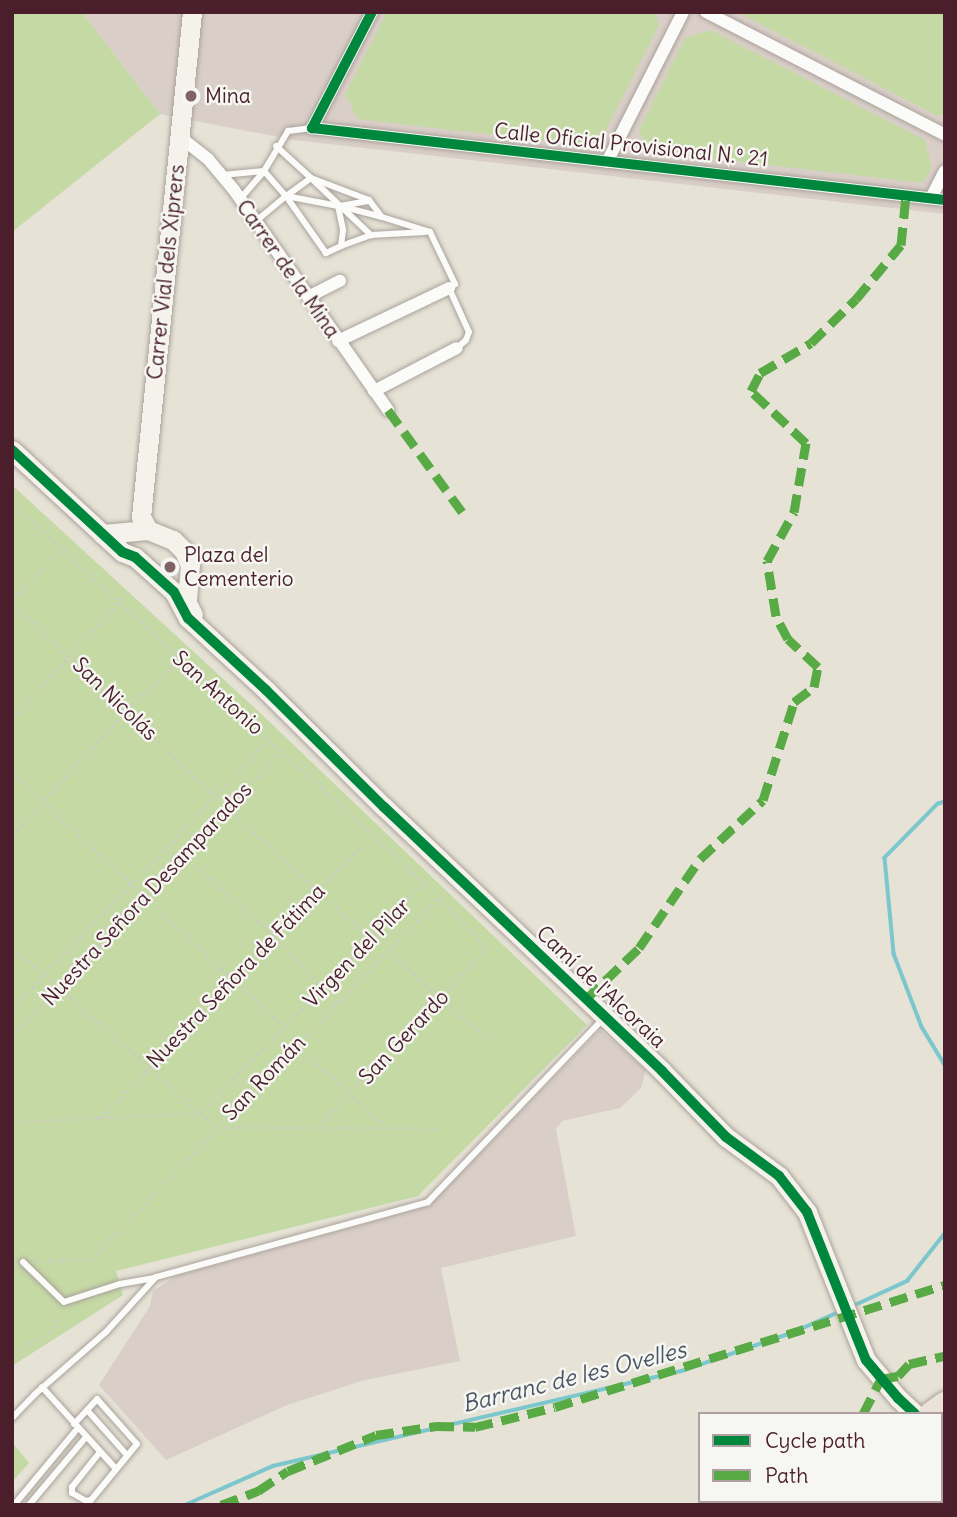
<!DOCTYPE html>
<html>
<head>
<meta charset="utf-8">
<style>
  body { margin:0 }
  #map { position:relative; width:957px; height:1517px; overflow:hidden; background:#e6e2d5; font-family:Delius,sans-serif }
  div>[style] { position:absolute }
  .industrial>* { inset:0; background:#dacfc8 }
  .green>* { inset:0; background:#c4d9a4 }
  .stream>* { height:3.5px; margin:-1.75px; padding:0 1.75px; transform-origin:1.75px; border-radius:1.75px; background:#7cc7cd }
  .path>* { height:2.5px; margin-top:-1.25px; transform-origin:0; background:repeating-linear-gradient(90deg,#cdc9c7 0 2px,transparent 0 7px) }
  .roads { filter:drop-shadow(0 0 2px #aaa29c) drop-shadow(0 0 2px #aaa29c) }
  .lane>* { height:6px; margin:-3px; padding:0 3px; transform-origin:3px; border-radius:3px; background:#fbfbf9 }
  .street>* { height:12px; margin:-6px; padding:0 6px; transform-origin:6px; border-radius:6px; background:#fbfbf9 }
  .secondary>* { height:19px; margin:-9.5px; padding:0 9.5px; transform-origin:9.5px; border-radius:9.5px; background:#f5f1eb }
  .highway>* { height:24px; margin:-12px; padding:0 12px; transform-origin:12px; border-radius:12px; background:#ebe3d8 }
  .quiet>* { height:9px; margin-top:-4.5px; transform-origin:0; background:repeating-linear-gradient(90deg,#57aa44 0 18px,transparent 0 27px) }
  .cycleway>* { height:10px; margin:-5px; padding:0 5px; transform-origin:5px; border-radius:5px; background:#00873e }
  .dots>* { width:19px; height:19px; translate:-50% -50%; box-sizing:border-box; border:4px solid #f6f6f2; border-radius:50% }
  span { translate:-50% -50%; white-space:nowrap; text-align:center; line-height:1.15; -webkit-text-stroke:5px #f6f6f2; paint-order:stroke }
  .poi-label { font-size:21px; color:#4a1f2b }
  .left { translate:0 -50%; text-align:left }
  .street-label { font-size:21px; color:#4a1f2b }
  .water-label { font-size:23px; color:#4c5663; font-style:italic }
  .frame { position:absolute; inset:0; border:14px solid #4a1f2b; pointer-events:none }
  .legend { position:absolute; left:698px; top:1412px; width:245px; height:91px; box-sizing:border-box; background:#f6f6f2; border:2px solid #b1a0a2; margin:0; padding:9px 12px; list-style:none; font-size:21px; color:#4a1f2b }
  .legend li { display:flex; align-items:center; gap:14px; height:35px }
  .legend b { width:35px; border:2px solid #b1a0a2 }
</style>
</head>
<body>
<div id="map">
  <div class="industrial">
    <i style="clip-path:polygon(82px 12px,945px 12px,945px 214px,294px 140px,160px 114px)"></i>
    <i style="clip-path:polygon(600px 1030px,646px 1070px,641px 1088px,620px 1108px,562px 1121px,556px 1129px,576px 1236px,441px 1268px,460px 1361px,365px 1380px,287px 1405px,166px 1460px,99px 1385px,150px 1306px,153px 1291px,176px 1276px,429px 1206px)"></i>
  </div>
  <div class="green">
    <i style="clip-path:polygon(12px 12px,82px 12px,160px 114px,12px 232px)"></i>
    <i style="clip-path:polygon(387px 12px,655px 12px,659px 25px,605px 132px,582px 145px,358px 119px,345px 95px)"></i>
    <i style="clip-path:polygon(737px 12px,945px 12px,945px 114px,938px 116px)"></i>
    <i style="clip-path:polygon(711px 30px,925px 140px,932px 167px,923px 183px,649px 151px,639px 130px,685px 38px)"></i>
    <i style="clip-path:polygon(12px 485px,256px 709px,587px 1025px,418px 1196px,116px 1271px,123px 1295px,12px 1366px)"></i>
    <i style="clip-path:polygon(12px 1442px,29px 1463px,12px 1482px)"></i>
  </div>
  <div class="stream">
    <i style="left:945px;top:802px;width:7px;rotate:164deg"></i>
    <i style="left:938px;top:804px;width:76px;rotate:134.5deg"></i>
    <i style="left:885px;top:858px;width:96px;rotate:84.6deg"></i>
    <i style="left:894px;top:954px;width:78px;rotate:69deg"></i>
    <i style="left:922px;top:1027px;width:44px;rotate:58.8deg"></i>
    <i style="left:853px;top:1306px;width:60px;rotate:-24.8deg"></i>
    <i style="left:907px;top:1281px;width:61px;rotate:-51.6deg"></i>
    <i style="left:185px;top:1505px;width:96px;rotate:-23.9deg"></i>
    <i style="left:273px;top:1466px;width:423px;rotate:-13.1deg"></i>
    <i style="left:685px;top:1370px;width:115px;rotate:-19.2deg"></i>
    <i style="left:794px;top:1332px;width:49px;rotate:-24deg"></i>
  </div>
  <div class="path">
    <i style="left:12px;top:503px;width:561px;rotate:42.62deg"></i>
    <i style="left:425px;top:883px;width:321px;rotate:134.2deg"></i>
    <i style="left:12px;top:599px;width:71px;rotate:-45deg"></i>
    <i style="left:12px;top:602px;width:282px;rotate:43.7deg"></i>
    <i style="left:12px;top:718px;width:172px;rotate:-47.6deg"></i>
    <i style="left:12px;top:772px;width:371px;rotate:43.1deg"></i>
    <i style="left:228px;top:809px;width:192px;rotate:42.3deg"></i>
    <i style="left:12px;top:835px;width:170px;rotate:-47.4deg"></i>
    <i style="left:127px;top:710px;width:74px;rotate:-43.9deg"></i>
    <i style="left:184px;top:855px;width:121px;rotate:42deg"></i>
    <i style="left:274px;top:936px;width:71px;rotate:46.7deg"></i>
    <i style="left:12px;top:947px;width:273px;rotate:41.3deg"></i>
    <i style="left:217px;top:1127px;width:224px;rotate:0.3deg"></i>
    <i style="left:388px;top:951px;width:137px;rotate:41.5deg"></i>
    <i style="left:12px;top:1008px;width:371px;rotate:-46.2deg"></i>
    <i style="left:12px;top:1037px;width:392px;rotate:-46.7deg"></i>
    <i style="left:296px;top:1046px;width:119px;rotate:41.6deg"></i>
    <i style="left:101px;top:1118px;width:391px;rotate:-46.3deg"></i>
    <i style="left:12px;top:1122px;width:189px;rotate:-2.7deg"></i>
    <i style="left:34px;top:1261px;width:57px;rotate:-2deg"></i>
    <i style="left:91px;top:1259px;width:501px;rotate:-46.05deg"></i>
    <i style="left:439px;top:898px;width:70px;rotate:45.6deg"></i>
    <i style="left:488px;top:948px;width:244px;rotate:133.5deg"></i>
    <i style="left:12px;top:1355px;width:50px;rotate:-32.7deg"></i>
    <i style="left:54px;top:1328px;width:20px;rotate:-70deg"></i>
  </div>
  <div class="roads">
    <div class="lane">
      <i style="left:276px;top:146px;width:47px;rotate:42.4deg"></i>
      <i style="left:311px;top:178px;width:31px;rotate:144deg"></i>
      <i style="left:222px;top:175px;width:42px;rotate:-5.4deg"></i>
      <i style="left:264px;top:171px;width:33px;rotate:49deg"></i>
      <i style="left:286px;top:196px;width:39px;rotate:140deg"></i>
      <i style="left:311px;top:178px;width:62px;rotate:20.8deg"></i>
      <i style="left:369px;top:200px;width:21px;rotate:53deg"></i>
      <i style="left:382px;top:217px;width:50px;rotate:17.4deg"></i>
      <i style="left:430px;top:232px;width:58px;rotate:64.3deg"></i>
      <i style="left:455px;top:284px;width:7px;rotate:146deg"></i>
      <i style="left:449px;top:288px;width:48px;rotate:65.6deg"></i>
      <i style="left:469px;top:332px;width:9px;rotate:111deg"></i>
      <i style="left:466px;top:340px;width:12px;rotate:138deg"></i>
      <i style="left:314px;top:181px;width:79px;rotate:43.5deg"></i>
      <i style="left:371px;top:235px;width:54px;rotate:-3.2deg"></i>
      <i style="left:286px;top:196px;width:53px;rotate:10.9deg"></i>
      <i style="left:338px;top:206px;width:25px;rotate:78deg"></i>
      <i style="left:343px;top:230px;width:16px;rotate:97deg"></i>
      <i style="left:341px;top:246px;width:17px;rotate:155deg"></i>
      <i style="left:326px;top:253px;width:70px;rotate:-125.1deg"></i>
      <i style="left:240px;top:199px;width:37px;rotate:-49deg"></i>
      <i style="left:264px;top:171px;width:47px;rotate:-59deg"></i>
      <i style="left:288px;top:131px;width:24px;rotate:-7deg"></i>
      <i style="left:340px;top:206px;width:43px;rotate:14.7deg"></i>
      <i style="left:340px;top:206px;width:27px;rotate:-10deg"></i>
      <i style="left:341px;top:246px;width:32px;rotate:-20deg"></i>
      <i style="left:23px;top:1262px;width:57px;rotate:44.3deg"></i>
      <i style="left:64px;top:1302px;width:59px;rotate:-17.8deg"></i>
      <i style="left:120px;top:1284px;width:35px;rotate:-10deg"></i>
      <i style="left:42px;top:1387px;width:110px;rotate:47.9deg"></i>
      <i style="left:87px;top:1410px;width:60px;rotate:48.4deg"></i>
      <i style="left:12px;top:1418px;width:32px;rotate:-46deg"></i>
      <i style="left:34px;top:1395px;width:96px;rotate:-41.2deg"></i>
      <i style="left:106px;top:1332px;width:74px;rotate:-47.7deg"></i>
      <i style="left:156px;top:1277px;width:282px;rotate:-15.4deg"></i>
      <i style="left:428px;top:1202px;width:255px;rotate:-46.3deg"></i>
      <i style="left:74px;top:1424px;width:34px;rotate:-47deg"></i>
      <i style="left:97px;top:1399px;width:60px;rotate:48.4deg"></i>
      <i style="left:137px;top:1444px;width:72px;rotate:129.4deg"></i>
      <i style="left:91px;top:1500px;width:5px;rotate:169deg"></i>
      <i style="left:86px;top:1501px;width:16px;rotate:-150deg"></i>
      <i style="left:72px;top:1493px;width:6px;rotate:-90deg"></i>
      <i style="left:72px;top:1487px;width:45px;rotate:-51.3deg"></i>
      <i style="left:14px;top:1505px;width:100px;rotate:-50.3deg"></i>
      <i style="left:29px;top:1505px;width:89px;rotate:-50deg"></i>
    </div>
    <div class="street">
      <i style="left:372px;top:12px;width:131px;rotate:117.3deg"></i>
      <i style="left:312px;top:128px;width:637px;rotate:6.49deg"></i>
      <i style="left:706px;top:12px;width:269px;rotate:27.2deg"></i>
      <i style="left:180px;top:137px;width:36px;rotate:38deg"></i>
      <i style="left:208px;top:159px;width:40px;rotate:50deg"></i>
      <i style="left:234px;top:190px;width:269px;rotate:55deg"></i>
      <i style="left:607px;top:162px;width:168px;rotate:-63.1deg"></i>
      <i style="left:931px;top:198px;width:30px;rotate:-63deg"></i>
      <i style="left:308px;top:297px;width:36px;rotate:-27deg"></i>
      <i style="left:338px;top:341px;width:123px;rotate:-25.5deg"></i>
      <i style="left:374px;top:391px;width:93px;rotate:-27.4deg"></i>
    </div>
    <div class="secondary">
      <i style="left:12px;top:450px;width:150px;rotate:42.8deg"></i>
      <i style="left:122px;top:552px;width:14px;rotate:21deg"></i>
      <i style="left:135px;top:557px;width:52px;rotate:41.9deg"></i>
      <i style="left:174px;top:592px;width:30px;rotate:62deg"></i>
      <i style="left:188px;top:618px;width:106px;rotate:42.7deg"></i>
      <i style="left:266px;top:690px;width:166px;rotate:44.8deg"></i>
      <i style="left:384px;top:807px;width:383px;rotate:43.5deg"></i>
      <i style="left:662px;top:1071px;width:92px;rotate:45.9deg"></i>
      <i style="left:726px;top:1137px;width:66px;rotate:36.3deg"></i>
      <i style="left:779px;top:1176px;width:46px;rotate:52.1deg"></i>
      <i style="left:807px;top:1212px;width:159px;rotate:68.3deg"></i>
      <i style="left:866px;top:1360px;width:50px;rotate:49.9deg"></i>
      <i style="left:898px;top:1398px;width:23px;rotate:43deg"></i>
      <i style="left:148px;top:530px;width:15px;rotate:-118deg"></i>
      <i style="left:141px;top:517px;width:508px;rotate:-84.23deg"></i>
      <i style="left:102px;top:534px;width:46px;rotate:-5deg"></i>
      <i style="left:148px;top:530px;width:27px;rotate:22deg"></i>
      <i style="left:173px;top:540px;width:16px;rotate:45deg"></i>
      <i style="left:184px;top:551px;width:15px;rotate:67deg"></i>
      <i style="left:190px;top:565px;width:38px;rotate:95deg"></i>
      <i style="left:187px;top:603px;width:13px;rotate:63deg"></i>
    </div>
    <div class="highway">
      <i style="left:931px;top:1414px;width:17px;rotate:-36deg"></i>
      <i style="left:941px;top:1430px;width:4px;rotate:-27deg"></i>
      <i style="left:809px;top:1505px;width:6px;rotate:-39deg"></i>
      <i style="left:841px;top:1505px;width:6px;rotate:-39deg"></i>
    </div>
  </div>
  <div class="quiet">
    <i style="left:388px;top:410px;width:126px;rotate:54deg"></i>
    <i style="left:586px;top:999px;width:74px;rotate:-43.9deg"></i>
    <i style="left:639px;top:948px;width:108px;rotate:-55.6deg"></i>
    <i style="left:700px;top:859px;width:86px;rotate:-43.1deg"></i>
    <i style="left:763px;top:800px;width:103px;rotate:-72.4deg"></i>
    <i style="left:794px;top:702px;width:25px;rotate:-37deg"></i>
    <i style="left:814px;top:687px;width:20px;rotate:-79deg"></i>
    <i style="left:818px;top:667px;width:41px;rotate:-137deg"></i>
    <i style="left:788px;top:639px;width:26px;rotate:-118deg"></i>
    <i style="left:776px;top:616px;width:56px;rotate:-99.3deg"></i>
    <i style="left:767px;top:561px;width:56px;rotate:-61.1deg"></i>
    <i style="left:794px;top:512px;width:70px;rotate:-80.1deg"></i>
    <i style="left:806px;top:443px;width:76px;rotate:-136.6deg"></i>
    <i style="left:751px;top:391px;width:20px;rotate:-63deg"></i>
    <i style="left:760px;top:373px;width:59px;rotate:-30.5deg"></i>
    <i style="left:811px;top:343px;width:63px;rotate:-44.4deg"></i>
    <i style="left:856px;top:299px;width:70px;rotate:-50.2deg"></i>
    <i style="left:901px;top:245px;width:50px;rotate:-84.3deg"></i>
    <i style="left:863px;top:1414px;width:39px;rotate:-63deg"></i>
    <i style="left:881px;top:1379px;width:17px;rotate:-10deg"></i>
    <i style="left:898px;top:1376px;width:16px;rotate:-47deg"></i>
    <i style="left:909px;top:1364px;width:37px;rotate:-13deg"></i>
    <i style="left:221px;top:1505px;width:40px;rotate:-21deg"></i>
    <i style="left:258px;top:1491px;width:36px;rotate:-34deg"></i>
    <i style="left:288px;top:1471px;width:95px;rotate:-22.2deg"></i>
    <i style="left:376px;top:1435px;width:61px;rotate:-8.5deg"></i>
    <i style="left:436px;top:1426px;width:39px;rotate:1deg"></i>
    <i style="left:475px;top:1427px;width:82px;rotate:-14deg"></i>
    <i style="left:555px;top:1407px;width:409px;rotate:-17.4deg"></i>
    <i style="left:752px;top:1505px;width:6px;rotate:-45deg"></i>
  </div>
  <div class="cycleway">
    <i style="left:372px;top:12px;width:131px;rotate:117.3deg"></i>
    <i style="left:312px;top:128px;width:637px;rotate:6.49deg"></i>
    <i style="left:12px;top:450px;width:150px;rotate:42.8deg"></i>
    <i style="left:122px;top:552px;width:14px;rotate:21deg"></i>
    <i style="left:135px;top:557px;width:52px;rotate:41.9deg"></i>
    <i style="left:174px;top:592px;width:30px;rotate:62deg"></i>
    <i style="left:188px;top:618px;width:106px;rotate:42.7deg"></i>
    <i style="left:266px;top:690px;width:166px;rotate:44.8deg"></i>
    <i style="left:384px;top:807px;width:383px;rotate:43.5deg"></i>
    <i style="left:662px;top:1071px;width:92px;rotate:45.9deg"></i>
    <i style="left:726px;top:1137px;width:66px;rotate:36.3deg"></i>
    <i style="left:779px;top:1176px;width:46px;rotate:52.1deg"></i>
    <i style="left:807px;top:1212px;width:159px;rotate:68.3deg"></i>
    <i style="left:866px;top:1360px;width:50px;rotate:49.9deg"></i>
    <i style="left:898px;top:1398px;width:23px;rotate:43deg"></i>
  </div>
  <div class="dots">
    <i style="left:191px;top:96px;background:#816366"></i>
    <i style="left:170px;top:567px;background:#816366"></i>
  </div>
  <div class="poi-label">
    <span class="left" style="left:205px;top:96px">Mina</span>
    <span class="left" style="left:184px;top:567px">Plaza del<br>Cementerio</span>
  </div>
  <div class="street-label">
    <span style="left:631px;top:145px;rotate:6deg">Calle Oficial Provisional N.º 21</span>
    <span style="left:288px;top:269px;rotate:55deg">Carrer de la Mina</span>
    <span style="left:166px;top:272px;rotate:-84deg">Carrer Vial dels Xiprers</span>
    <span style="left:218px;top:693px;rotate:42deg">San Antonio</span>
    <span style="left:115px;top:699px;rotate:44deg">San Nicolás</span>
    <span style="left:147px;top:894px;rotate:-47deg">Nuestra Señora Desamparados</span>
    <span style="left:357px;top:953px;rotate:-46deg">Virgen del Pilar</span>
    <span style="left:236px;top:976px;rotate:-46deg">Nuestra Señora de Fátima</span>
    <span style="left:601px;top:987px;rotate:43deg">Camí de l'Alcoraia</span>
    <span style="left:404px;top:1037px;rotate:-47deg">San Gerardo</span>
    <span style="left:264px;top:1078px;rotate:-46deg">San Román</span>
  </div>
  <div class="water-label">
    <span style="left:574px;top:1377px;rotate:-14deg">Barranc de les Ovelles</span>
  </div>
  <div class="frame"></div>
  <ul class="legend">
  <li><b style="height:9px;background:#00873e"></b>Cycle path</li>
  <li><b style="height:9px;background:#57aa44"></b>Path</li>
  </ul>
</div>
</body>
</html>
